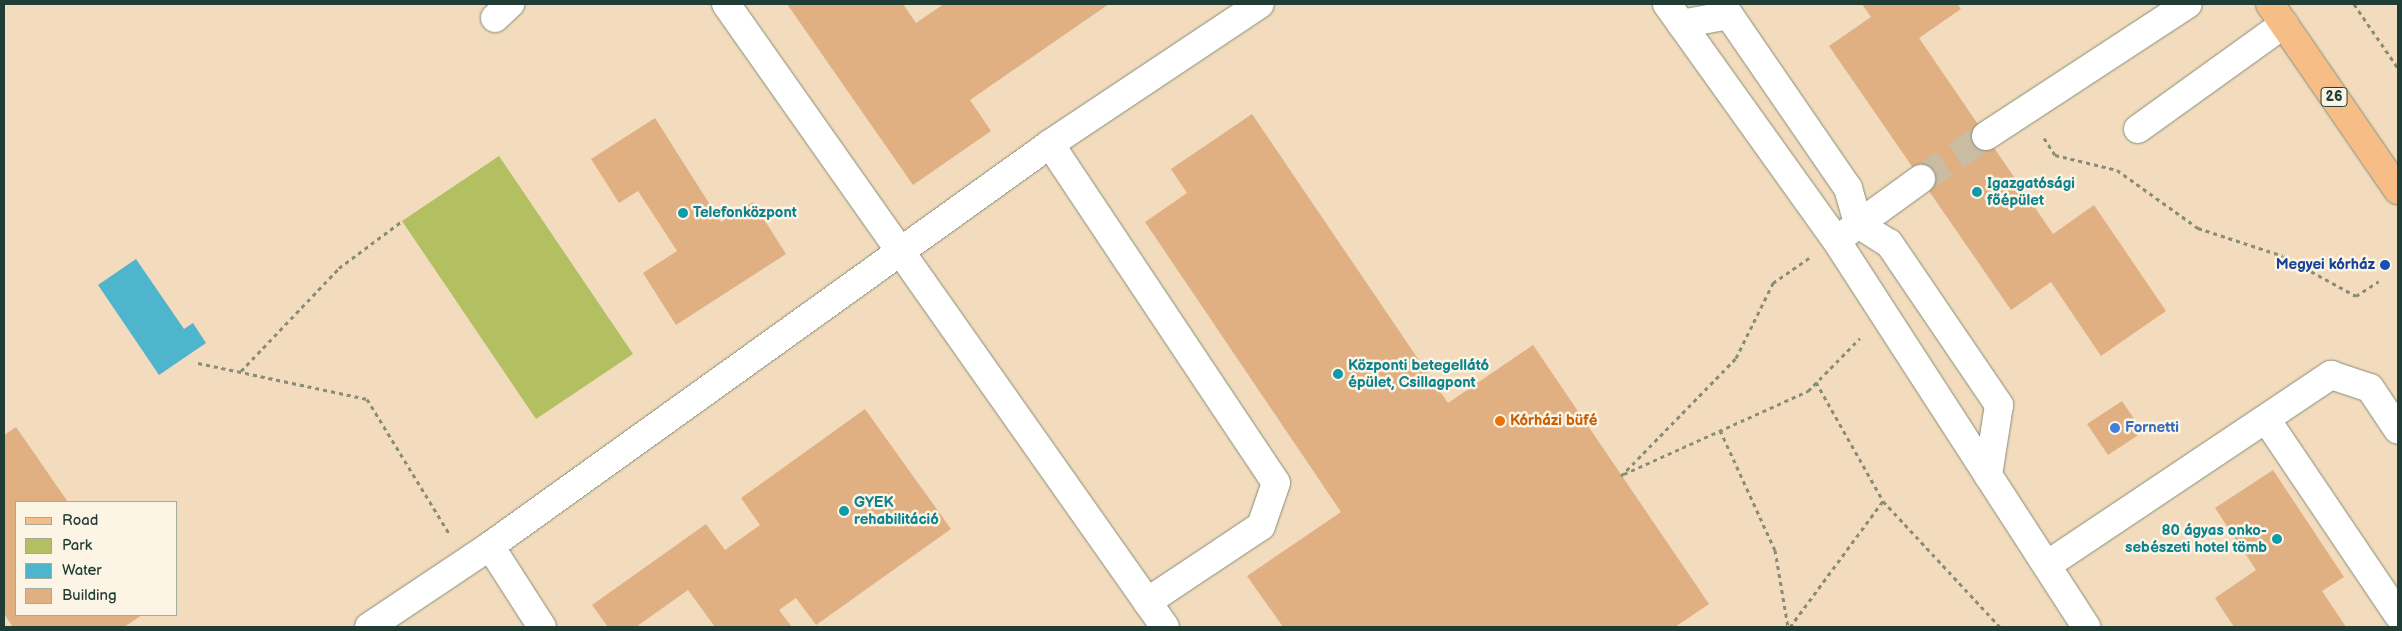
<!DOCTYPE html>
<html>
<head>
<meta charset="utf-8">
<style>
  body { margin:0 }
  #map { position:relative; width:2402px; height:631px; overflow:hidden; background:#f2dcbd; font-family:"Balsamiq Sans",sans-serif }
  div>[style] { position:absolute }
  .green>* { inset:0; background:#b2c062 }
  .water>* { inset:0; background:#4eb5cc }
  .building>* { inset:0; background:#e0b083 }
  .minor-tunnel>* { height:28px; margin-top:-14px; transform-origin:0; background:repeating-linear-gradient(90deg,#c8bca2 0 28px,transparent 0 42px) }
  .path>* { height:3px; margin-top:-1.5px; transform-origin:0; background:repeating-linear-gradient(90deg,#888c78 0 4px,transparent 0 8px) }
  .roads { filter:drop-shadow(0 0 1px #888c78) drop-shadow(0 0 1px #888c78) }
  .minor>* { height:28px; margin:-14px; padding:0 14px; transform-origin:14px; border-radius:14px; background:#fff }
  .major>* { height:28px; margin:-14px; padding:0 14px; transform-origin:14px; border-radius:14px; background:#f6be86 }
  .dots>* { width:14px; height:14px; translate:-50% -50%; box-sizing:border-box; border:2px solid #fcf5e5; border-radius:50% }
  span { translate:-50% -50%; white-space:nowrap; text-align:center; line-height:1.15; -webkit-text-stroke:5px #fcf5e5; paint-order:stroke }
  .shield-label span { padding:1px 4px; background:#fcf5e5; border:1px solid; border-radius:4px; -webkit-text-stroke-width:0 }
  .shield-label { font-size:14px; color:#1f3d34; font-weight:700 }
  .culture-label { font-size:15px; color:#0d838f; font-weight:700 }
  .left { translate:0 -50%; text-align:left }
  .right { translate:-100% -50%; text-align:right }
  .transit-label { font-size:15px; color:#164399; font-weight:700 }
  .food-label { font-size:15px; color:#c56008; font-weight:700 }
  .shop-label { font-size:15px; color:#366cbe; font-weight:700 }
  .frame { position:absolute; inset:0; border:5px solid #1f3d34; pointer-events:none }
  .legend { position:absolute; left:15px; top:501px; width:162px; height:115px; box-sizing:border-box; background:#fcf5e5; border:1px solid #a4ab9e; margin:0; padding:6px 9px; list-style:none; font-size:15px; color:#1f3d34 }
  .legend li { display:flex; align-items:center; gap:10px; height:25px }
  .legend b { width:25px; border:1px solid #a4ab9e }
</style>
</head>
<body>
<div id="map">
  <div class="green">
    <i style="clip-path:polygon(499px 156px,633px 354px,536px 419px,402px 221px)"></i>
  </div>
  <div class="water">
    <i style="clip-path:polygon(136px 259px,184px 329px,193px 323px,206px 343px,159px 375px,98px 285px)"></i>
  </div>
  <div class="building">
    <i style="clip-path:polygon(787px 4px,903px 4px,916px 23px,944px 4px,1109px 4px,970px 100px,991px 131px,913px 185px)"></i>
    <i style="clip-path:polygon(1862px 4px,1957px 4px,1961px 9px,1919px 38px,2053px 234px,2094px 205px,2166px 311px,2101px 356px,2051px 282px,2011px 310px,1829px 46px,1871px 17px)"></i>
    <i style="clip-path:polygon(1252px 114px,1448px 403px,1533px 345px,1709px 604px,1675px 627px,1283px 627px,1247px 576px,1341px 512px,1145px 222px,1187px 193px,1171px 169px)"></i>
    <i style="clip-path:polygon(655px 118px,721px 222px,753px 202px,786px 254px,676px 325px,643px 273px,677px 251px,638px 191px,619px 203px,591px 159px)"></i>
    <i style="clip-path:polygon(2122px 401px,2143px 432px,2108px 455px,2087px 424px)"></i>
    <i style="clip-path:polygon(865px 409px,951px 529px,816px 625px,796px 598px,779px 610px,792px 627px,715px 627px,688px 590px,636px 627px,608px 627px,592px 605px,706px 524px,725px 550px,760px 525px,741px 498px)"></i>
    <i style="clip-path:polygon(16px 427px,68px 502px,16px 502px,16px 615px,142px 615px,124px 627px,13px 627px,4px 614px,4px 435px)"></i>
    <i style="clip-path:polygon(2273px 470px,2344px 577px,2322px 591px,2346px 627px,2234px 627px,2215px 598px,2256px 570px,2215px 508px)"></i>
  </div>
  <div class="minor-tunnel">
    <i style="left:1921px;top:179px;width:78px;rotate:-33.5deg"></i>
  </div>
  <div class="path">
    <i style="left:2354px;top:4px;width:78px;rotate:55.5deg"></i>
    <i style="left:2044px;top:138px;width:20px;rotate:57deg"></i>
    <i style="left:2055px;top:155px;width:64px;rotate:13.6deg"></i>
    <i style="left:2117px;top:170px;width:100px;rotate:35.6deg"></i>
    <i style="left:2198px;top:228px;width:89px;rotate:18.2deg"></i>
    <i style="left:2283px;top:256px;width:83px;rotate:28.7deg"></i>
    <i style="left:2356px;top:296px;width:27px;rotate:-33deg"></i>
    <i style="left:198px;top:363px;width:173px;rotate:12deg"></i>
    <i style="left:367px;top:399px;width:159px;rotate:58.6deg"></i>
    <i style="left:241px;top:371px;width:142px;rotate:-46.4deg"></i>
    <i style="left:339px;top:268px;width:79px;rotate:-36.7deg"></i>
    <i style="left:1816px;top:382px;width:137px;rotate:60.6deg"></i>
    <i style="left:1883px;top:501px;width:172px;rotate:47.1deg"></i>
    <i style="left:1720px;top:430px;width:132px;rotate:65.4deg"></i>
    <i style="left:1775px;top:550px;width:78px;rotate:80.4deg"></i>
    <i style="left:1624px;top:474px;width:202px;rotate:-24.3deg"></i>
    <i style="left:1808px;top:391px;width:74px;rotate:-45.5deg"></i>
    <i style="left:1621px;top:476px;width:165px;rotate:-45.7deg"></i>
    <i style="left:1736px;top:358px;width:84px;rotate:-63.7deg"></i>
    <i style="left:1773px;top:283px;width:44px;rotate:-34.8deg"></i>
    <i style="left:1790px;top:627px;width:157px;rotate:-53.6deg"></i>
  </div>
  <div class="roads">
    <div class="minor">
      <i style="left:726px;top:4px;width:762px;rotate:54.83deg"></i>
      <i style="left:1667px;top:4px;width:290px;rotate:54.4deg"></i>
      <i style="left:1836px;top:240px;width:461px;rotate:57.1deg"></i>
      <i style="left:495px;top:18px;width:21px;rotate:-43deg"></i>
      <i style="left:1681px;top:24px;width:49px;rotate:-10.6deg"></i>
      <i style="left:1729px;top:15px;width:210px;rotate:55.5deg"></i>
      <i style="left:1848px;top:188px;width:37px;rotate:74deg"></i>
      <i style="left:1858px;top:224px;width:36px;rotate:32deg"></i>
      <i style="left:1889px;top:243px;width:196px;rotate:55.8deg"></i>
      <i style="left:1999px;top:405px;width:71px;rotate:98.9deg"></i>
      <i style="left:2138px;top:129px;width:180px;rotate:-35.7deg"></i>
      <i style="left:1986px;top:136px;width:241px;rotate:-33.2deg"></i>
      <i style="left:1050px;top:144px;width:407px;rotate:56.3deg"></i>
      <i style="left:1276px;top:483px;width:46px;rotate:109.2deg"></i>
      <i style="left:1261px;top:526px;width:137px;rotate:146.3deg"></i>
      <i style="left:1845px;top:234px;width:94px;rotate:-35.9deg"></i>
      <i style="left:2266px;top:419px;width:236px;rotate:56deg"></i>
      <i style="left:490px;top:546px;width:96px;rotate:57.3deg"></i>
      <i style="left:2047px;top:565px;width:342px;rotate:-33.8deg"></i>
      <i style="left:2331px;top:375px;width:41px;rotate:18.4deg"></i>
      <i style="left:2370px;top:388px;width:50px;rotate:56.3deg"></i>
      <i style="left:369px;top:627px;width:146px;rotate:-33.8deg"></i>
      <i style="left:490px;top:546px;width:689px;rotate:-35.67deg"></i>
      <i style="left:1050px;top:144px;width:252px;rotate:-33.7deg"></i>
    </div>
    <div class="major">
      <i style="left:2270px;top:4px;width:226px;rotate:55.5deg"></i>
    </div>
  </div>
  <div class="dots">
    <i style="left:1977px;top:192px;background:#0f9aa8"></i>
    <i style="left:683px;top:213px;background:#0f9aa8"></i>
    <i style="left:2385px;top:265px;background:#1a4fb4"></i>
    <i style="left:1338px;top:374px;background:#0f9aa8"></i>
    <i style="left:1500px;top:421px;background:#e8710a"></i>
    <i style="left:2115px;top:428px;background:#3f7fe0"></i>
    <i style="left:844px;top:511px;background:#0f9aa8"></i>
    <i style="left:2277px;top:539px;background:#0f9aa8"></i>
  </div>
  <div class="shield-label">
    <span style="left:2334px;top:97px">26</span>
  </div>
  <div class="culture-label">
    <span class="left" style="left:1987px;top:192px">Igazgatósági<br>főépület</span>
    <span class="left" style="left:693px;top:213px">Telefonközpont</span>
    <span class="left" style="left:1348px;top:374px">Központi betegellátó<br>épület, Csillagpont</span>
    <span class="left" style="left:854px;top:511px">GYEK<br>rehabilitáció</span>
    <span class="right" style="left:2267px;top:539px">80 ágyas onko-<br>sebészeti hotel tömb</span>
  </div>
  <div class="transit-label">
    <span class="right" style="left:2375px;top:265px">Megyei kórház</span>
  </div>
  <div class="food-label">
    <span class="left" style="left:1510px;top:421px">Kórházi büfé</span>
  </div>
  <div class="shop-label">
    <span class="left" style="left:2125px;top:428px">Fornetti</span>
  </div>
  <div class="frame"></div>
  <ul class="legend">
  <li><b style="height:6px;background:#f6be86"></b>Road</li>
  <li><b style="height:14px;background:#b2c062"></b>Park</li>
  <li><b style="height:14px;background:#4eb5cc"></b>Water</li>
  <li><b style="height:14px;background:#e0b083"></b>Building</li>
  </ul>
</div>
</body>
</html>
